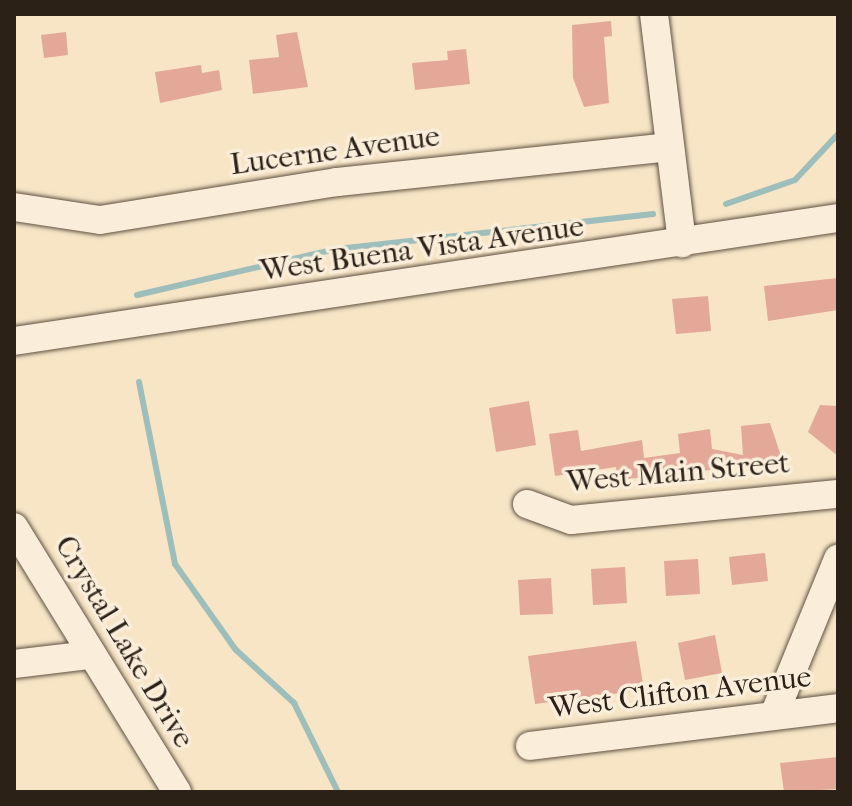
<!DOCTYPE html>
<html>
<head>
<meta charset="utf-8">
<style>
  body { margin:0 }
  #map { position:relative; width:852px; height:806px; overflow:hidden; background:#f7e5c6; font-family:"IM FELL French Canon",serif }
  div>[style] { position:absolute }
  .stream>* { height:6px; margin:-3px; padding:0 3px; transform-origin:3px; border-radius:3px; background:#9ebebb }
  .building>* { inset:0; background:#e3a898 }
  .roads { filter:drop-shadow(0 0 2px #5f5243) drop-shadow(0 0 2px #5f5243) }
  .minor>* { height:28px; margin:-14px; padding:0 14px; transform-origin:14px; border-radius:14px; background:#faeeda }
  span { translate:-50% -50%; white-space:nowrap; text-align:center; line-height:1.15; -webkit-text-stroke:7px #faeeda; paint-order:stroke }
  .street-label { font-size:30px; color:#2c2117 }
  .frame { position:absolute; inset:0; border:16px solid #2c2117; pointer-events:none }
</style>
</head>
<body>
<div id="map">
  <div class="stream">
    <i style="left:726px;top:204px;width:73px;rotate:-19.2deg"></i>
    <i style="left:795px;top:180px;width:63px;rotate:-46.9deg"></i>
    <i style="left:137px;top:295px;width:205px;rotate:-13deg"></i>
    <i style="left:337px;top:249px;width:318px;rotate:-6.3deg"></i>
    <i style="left:139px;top:382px;width:186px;rotate:78.8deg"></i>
    <i style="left:175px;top:564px;width:105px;rotate:54.7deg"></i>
    <i style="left:236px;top:650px;width:79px;rotate:42.4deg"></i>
    <i style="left:294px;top:703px;width:99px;rotate:63.7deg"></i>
  </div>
  <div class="building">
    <i style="clip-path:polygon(611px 21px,612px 36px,604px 37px,609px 103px,584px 107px,573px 78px,572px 25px)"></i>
    <i style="clip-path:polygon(66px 32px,68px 55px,44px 58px,41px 35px)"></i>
    <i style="clip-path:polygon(297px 32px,308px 87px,253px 94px,249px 60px,279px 57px,276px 35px)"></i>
    <i style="clip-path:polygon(466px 49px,470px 84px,415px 90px,412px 63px,448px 60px,447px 51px)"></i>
    <i style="clip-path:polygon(201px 65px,202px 73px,219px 70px,222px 90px,160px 103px,155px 72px)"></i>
    <i style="clip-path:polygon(838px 278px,838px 310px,768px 321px,764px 286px)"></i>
    <i style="clip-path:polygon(708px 296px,711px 331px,676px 334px,672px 299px)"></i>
    <i style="clip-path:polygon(529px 401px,536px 445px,496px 452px,489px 408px)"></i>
    <i style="clip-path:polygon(820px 405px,838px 406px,838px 456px,808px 432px)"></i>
    <i style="clip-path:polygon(770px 423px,783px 462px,618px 480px,616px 467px,555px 476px,549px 434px,578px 430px,581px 451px,642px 440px,644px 458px,680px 453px,678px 434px,710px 429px,712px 449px,743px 455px,741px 426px)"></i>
    <i style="clip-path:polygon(765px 553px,768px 581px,732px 585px,729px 557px)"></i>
    <i style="clip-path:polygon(698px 559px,700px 594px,666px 596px,664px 561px)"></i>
    <i style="clip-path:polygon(625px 567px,627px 603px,593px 605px,591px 569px)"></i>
    <i style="clip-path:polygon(551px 578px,553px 614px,520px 615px,518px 580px)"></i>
    <i style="clip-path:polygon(715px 635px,722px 673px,685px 680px,678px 643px)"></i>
    <i style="clip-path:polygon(636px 641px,644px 690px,535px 704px,528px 656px)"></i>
    <i style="clip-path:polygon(838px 757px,838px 789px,784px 792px,780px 763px)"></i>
  </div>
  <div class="roads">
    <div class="minor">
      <i style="left:654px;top:14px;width:231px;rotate:83deg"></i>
      <i style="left:14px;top:207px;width:87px;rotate:8.6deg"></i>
      <i style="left:100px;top:220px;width:240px;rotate:-9.1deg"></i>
      <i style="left:337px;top:182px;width:333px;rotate:-6deg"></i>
      <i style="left:14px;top:341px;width:833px;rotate:-8.49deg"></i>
      <i style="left:527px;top:504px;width:47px;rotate:20deg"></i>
      <i style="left:571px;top:520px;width:268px;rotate:-5.6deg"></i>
      <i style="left:14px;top:527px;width:311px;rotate:58.4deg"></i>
      <i style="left:14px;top:664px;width:77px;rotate:-6.8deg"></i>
      <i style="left:774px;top:715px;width:169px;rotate:-67.7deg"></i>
      <i style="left:530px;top:746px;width:310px;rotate:-7deg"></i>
    </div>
  </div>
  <div class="street-label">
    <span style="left:335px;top:151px;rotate:-8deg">Lucerne Avenue</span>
    <span style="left:422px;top:249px;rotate:-8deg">West Buena Vista Avenue</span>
    <span style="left:678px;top:473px;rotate:-5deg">West Main Street</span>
    <span style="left:124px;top:642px;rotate:59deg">Crystal Lake Drive</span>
    <span style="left:680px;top:693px;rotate:-7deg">West Clifton Avenue</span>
  </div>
  <div class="frame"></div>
</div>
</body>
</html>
